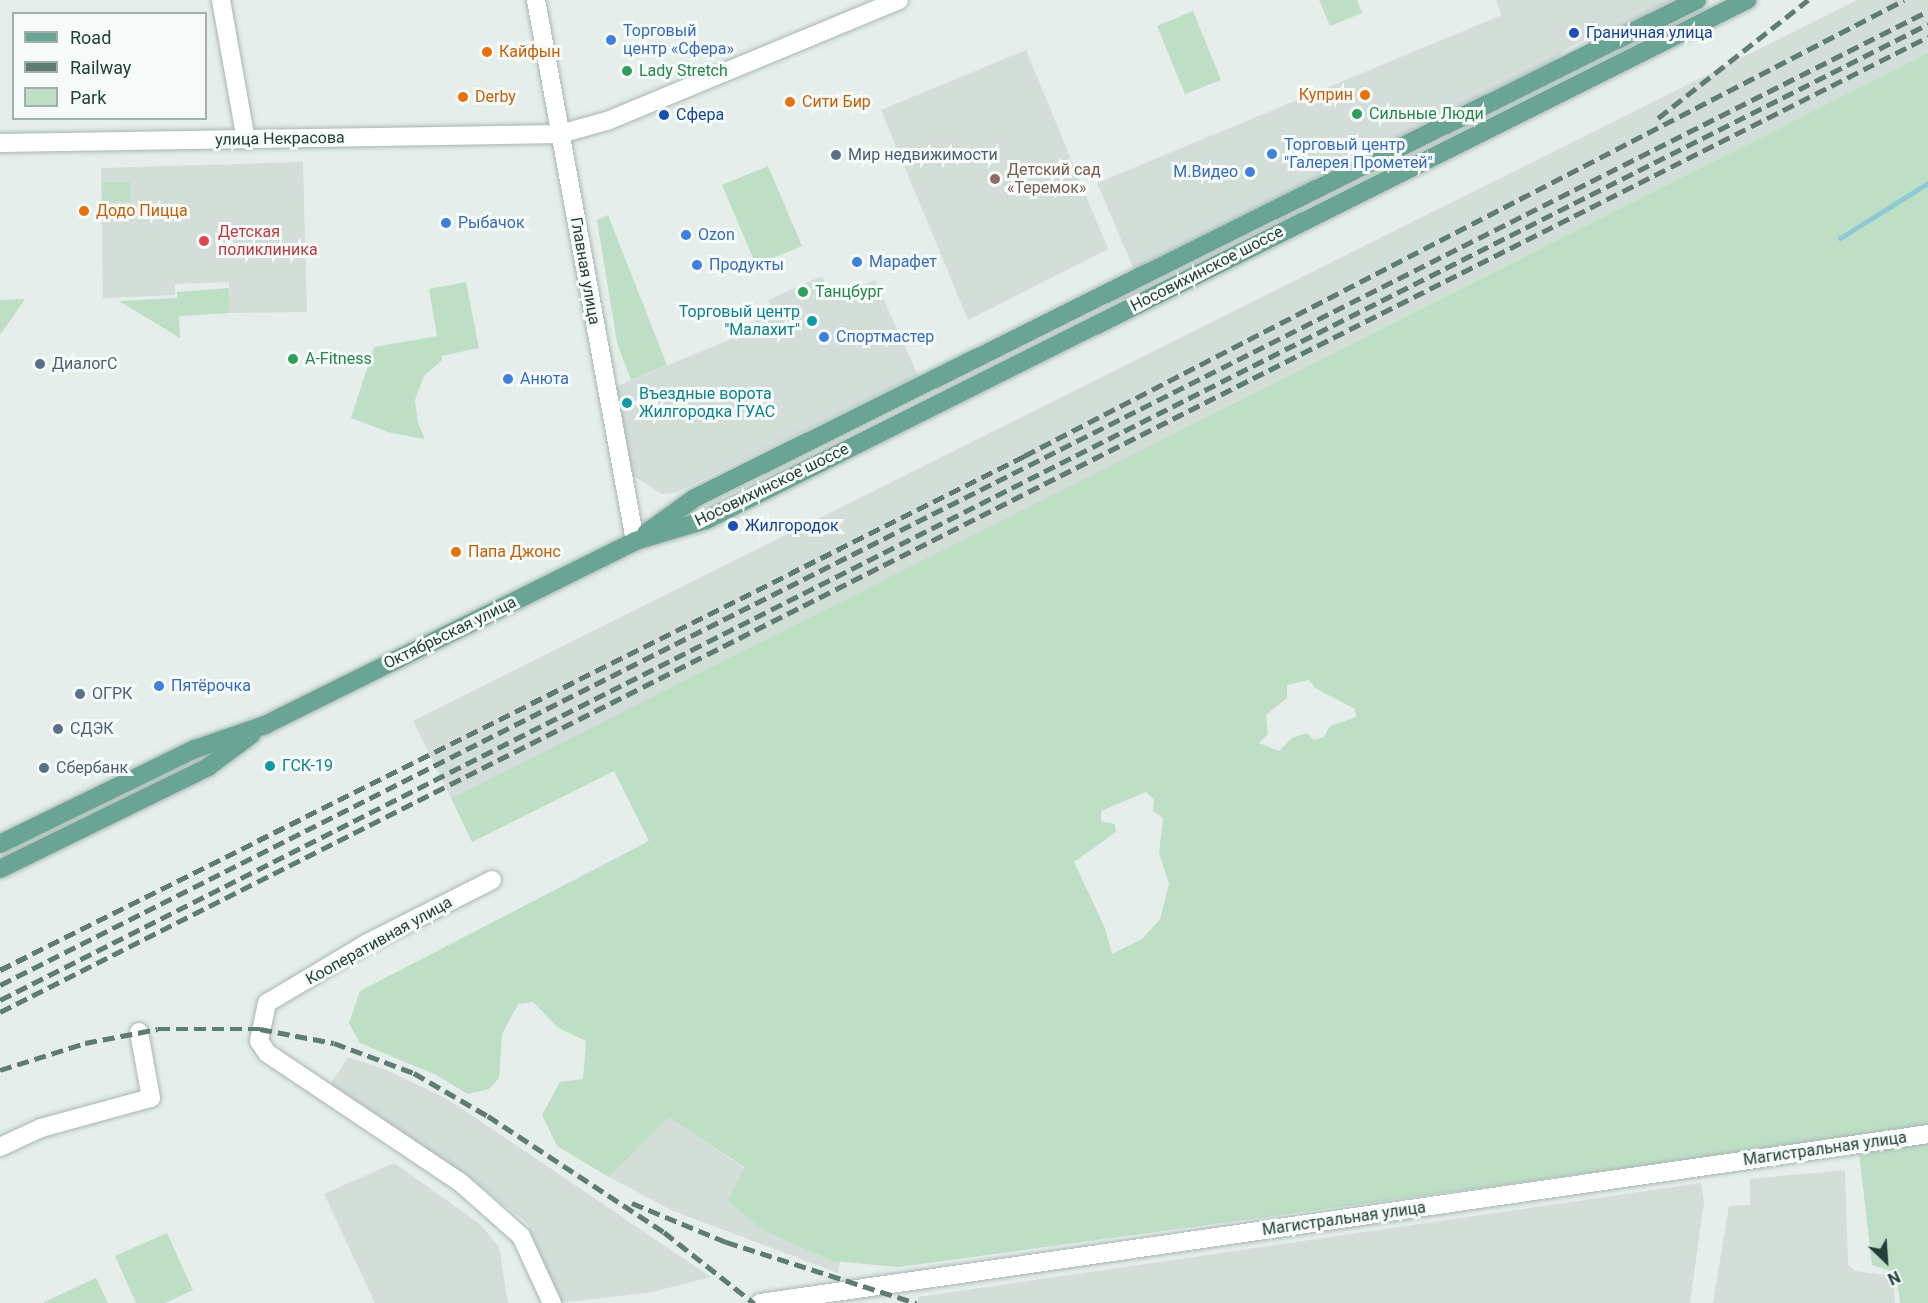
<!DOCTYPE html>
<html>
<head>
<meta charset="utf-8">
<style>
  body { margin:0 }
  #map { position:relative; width:1928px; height:1303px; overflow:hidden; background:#e5eeea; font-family:Roboto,sans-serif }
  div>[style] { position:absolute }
  .built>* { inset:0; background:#d3ded9 }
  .green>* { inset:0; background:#bedfc6 }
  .stream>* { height:5px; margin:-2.5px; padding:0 2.5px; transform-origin:2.5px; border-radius:2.5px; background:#8dcad3 }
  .roads { filter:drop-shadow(0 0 2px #a7b7b1) drop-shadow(0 0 2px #a7b7b1) }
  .minor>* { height:18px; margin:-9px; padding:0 9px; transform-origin:9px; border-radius:9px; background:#fff }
  .major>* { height:18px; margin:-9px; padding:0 9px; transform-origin:9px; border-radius:9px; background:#69a494 }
  .rail>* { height:4.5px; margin-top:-2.25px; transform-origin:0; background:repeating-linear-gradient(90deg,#5e7c74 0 12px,transparent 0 18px) }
  .dots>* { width:16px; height:16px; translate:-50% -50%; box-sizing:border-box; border:3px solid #f6faf8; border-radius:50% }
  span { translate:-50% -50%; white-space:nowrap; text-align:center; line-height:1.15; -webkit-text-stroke:6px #f6faf8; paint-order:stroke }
  .shop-label { font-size:16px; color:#366cbe }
  .left { translate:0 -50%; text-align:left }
  .right { translate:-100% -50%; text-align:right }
  .transit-label { font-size:16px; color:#164399 }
  .food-label { font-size:16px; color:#c56008 }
  .leisure-label { font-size:16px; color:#27864d }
  .street-label { font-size:16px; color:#234138 }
  .service-label { font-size:16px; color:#4e5e75 }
  .education-label { font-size:16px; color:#785e54 }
  .health-label { font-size:16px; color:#be3a42 }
  .culture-label { font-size:16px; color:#0d838f }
  .legend { position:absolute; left:12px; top:12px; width:195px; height:108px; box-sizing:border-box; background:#f6faf8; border:2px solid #a2b0ab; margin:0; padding:8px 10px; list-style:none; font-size:18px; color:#234138 }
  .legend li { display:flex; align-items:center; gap:12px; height:30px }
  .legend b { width:30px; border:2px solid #a2b0ab }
  .north { position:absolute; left:1856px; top:1231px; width:60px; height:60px; -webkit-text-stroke:4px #f6faf8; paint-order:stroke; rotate:155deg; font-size:16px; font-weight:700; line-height:24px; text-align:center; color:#234138 }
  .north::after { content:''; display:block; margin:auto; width:21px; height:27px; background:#234138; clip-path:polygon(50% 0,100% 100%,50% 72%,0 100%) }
</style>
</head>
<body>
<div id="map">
  <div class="built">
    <i style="clip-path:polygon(1496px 0,1674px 0,1637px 23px,1597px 34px,1568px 48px,1541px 70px,1135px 272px,1097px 183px,1502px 15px)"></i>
    <i style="clip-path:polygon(1857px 0,1928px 0,1928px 53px,451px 798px,413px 721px)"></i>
    <i style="clip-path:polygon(1026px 50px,1108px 249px,968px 320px,881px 110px)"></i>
    <i style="clip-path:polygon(303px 162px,307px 312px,230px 313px,229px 282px,175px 284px,175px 295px,103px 298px,101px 168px)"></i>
    <i style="clip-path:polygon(822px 276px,832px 298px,875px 280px,918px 376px,675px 493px,662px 494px,633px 476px,615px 387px,758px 328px,752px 312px,770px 305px,768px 300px)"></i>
    <i style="clip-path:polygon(348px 1057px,389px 1071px,449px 1100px,711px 1277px,652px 1292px,559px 1303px,527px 1223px,467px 1176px,328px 1088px)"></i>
    <i style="clip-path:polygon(669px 1118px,744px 1168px,729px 1201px,765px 1231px,840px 1262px,838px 1273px,671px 1210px,609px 1177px)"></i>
    <i style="clip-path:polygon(394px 1163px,480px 1224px,499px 1247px,508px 1303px,375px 1303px,324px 1194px)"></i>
    <i style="clip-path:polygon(1845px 1170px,1848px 1265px,1855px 1271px,1893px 1276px,1895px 1303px,1713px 1303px,1729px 1206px,1750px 1205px,1750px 1179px)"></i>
    <i style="clip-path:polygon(1701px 1183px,1704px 1202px,1690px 1303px,918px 1303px,918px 1297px)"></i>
  </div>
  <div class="green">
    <i style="clip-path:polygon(1319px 0,1357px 0,1362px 13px,1330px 26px)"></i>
    <i style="clip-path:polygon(1193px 11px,1221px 80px,1185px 94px,1157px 26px)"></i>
    <i style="clip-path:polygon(evenodd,1928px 53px,1928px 1127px,898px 1267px,833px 1261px,764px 1231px,728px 1201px,744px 1167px,669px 1118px,609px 1177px,557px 1146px,542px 1115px,560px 1082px,583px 1079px,586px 1041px,558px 1028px,533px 1002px,518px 1004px,502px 1034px,499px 1078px,489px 1089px,468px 1094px,436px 1075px,360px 1043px,349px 1023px,360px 991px,649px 841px,614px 771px,472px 842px,451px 798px,1928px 53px,1309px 680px,1315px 688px,1355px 709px,1356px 717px,1330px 726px,1324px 737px,1314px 740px,1307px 733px,1292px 738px,1279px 751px,1259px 743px,1268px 734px,1266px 715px,1287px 698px,1287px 685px,1309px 680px,1928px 53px,1146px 792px,1154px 800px,1153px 811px,1163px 818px,1159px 853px,1169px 884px,1160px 919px,1142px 939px,1112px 954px,1105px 928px,1074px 862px,1116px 832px,1115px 824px,1101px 821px,1101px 811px,1146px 792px)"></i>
    <i style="clip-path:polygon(768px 166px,802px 246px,756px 265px,722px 185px)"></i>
    <i style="clip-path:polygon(102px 182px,130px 182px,130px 202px,102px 201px)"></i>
    <i style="clip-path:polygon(608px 215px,667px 365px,631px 380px,617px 343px,597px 220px)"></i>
    <i style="clip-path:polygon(466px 282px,479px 348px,441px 356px,442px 360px,424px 376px,415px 400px,418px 423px,425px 439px,391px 433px,351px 418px,374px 347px,437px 336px,429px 289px)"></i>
    <i style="clip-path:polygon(229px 288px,230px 313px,179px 316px,180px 338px,119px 301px,177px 298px,177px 292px)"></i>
    <i style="clip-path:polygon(25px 299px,0 335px,0 300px)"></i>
    <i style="clip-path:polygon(1928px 1143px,1928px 1303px,1900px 1303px,1896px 1273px,1872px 1265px,1859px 1153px)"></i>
    <i style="clip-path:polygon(167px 1233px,193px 1290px,165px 1303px,136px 1303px,115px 1256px)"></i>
    <i style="clip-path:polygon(96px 1278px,108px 1303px,44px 1303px,44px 1302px)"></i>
  </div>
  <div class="stream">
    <i style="left:1840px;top:238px;width:104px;rotate:-32deg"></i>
  </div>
  <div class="roads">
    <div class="minor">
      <i style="left:221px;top:0;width:142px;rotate:79.9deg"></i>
      <i style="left:536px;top:0;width:550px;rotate:79.63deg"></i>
      <i style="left:0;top:143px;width:560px;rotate:-0.92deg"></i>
      <i style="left:560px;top:134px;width:49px;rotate:-15.5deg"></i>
      <i style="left:607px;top:121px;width:316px;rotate:-22.5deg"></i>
      <i style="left:492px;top:880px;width:141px;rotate:153.1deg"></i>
      <i style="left:366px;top:944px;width:115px;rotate:149.2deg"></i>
      <i style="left:267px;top:1003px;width:39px;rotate:102deg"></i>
      <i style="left:259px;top:1041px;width:14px;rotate:56deg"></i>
      <i style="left:267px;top:1053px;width:232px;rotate:33.8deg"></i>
      <i style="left:460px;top:1182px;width:81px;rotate:41.5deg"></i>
      <i style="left:521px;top:1236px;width:74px;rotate:65.2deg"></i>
      <i style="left:0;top:1147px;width:45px;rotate:-24.9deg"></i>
      <i style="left:41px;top:1128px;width:114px;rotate:-15.3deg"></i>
      <i style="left:151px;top:1098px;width:67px;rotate:-100.3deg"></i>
      <i style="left:760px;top:1303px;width:1180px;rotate:-8.23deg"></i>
    </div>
    <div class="major">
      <i style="left:646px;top:533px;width:60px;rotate:-35.5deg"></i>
      <i style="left:695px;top:498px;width:1119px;rotate:-26.43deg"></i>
      <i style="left:0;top:844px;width:217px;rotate:-26deg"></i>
      <i style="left:195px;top:749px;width:74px;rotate:-18.9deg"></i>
      <i style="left:265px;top:725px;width:413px;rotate:-26.4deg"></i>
      <i style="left:635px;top:541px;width:74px;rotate:-16.5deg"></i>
      <i style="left:706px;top:520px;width:1164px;rotate:-26.54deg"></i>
      <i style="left:0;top:869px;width:232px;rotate:-26.1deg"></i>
      <i style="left:208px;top:767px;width:54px;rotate:-36.7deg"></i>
    </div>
  </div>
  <div class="rail">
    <i style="left:1658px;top:118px;width:191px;rotate:-38.2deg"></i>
    <i style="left:0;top:970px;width:1146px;rotate:-26.65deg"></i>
    <i style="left:1024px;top:456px;width:991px;rotate:-27.39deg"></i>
    <i style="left:0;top:985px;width:2160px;rotate:-26.8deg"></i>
    <i style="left:0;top:1000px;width:2161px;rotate:-26.85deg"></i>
    <i style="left:0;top:1012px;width:2161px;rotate:-26.83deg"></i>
    <i style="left:0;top:1070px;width:89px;rotate:-17.6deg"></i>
    <i style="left:85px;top:1043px;width:74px;rotate:-10.9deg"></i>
    <i style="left:158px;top:1029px;width:102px"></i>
    <i style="left:260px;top:1029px;width:75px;rotate:10.7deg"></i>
    <i style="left:334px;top:1043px;width:85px;rotate:20.6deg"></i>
    <i style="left:414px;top:1073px;width:86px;rotate:30.2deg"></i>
    <i style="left:488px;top:1116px;width:211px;rotate:33.4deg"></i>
    <i style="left:664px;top:1232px;width:115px;rotate:38.3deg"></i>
    <i style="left:632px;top:1203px;width:102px;rotate:22.5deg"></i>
    <i style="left:726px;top:1242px;width:200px;rotate:17.8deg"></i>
  </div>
  <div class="dots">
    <i style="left:1574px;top:33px;background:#1a4fb4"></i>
    <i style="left:611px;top:40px;background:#3f7fe0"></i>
    <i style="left:487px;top:52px;background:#e8710a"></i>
    <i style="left:627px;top:71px;background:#2e9e5b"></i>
    <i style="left:1365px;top:95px;background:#e8710a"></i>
    <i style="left:463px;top:97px;background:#e8710a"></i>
    <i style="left:790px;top:102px;background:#e8710a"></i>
    <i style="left:1357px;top:114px;background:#2e9e5b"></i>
    <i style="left:664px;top:115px;background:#1a4fb4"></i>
    <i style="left:1272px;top:154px;background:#3f7fe0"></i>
    <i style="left:836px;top:155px;background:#5c6f8a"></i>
    <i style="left:1250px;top:172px;background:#3f7fe0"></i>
    <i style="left:995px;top:179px;background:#8d6e63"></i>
    <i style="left:84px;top:211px;background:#e8710a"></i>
    <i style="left:446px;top:223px;background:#3f7fe0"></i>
    <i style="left:686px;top:235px;background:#3f7fe0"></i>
    <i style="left:204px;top:241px;background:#e0444e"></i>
    <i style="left:857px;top:262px;background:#3f7fe0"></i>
    <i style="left:697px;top:265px;background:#3f7fe0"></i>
    <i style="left:803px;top:292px;background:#2e9e5b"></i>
    <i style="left:812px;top:321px;background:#0f9aa8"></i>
    <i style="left:824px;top:337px;background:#3f7fe0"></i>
    <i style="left:293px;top:359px;background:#2e9e5b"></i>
    <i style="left:40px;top:364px;background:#5c6f8a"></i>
    <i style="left:508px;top:379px;background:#3f7fe0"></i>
    <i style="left:627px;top:403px;background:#0f9aa8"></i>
    <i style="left:733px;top:526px;background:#1a4fb4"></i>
    <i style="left:456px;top:552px;background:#e8710a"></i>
    <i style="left:159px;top:686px;background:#3f7fe0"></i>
    <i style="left:80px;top:694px;background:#5c6f8a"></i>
    <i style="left:58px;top:729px;background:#5c6f8a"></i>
    <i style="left:270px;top:766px;background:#0f9aa8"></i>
    <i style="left:44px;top:768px;background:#5c6f8a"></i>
  </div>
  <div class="shop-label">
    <span class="left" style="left:623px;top:40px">Торговый<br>центр «Сфера»</span>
    <span class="left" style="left:1284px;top:154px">Торговый центр<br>"Галерея Прометей"</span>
    <span class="right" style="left:1238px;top:172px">М.Видео</span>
    <span class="left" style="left:458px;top:223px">Рыбачок</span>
    <span class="left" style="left:698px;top:235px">Ozon</span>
    <span class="left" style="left:869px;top:262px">Марафет</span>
    <span class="left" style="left:709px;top:265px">Продукты</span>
    <span class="left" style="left:836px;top:337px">Спортмастер</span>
    <span class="left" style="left:520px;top:379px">Анюта</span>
    <span class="left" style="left:171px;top:686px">Пятёрочка</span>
  </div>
  <div class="transit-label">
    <span class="left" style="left:1586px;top:33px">Граничная улица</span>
    <span class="left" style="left:676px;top:115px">Сфера</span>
    <span class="left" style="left:745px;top:526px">Жилгородок</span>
  </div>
  <div class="food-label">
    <span class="left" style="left:499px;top:52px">Кайфын</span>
    <span class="right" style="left:1353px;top:95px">Куприн</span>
    <span class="left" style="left:475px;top:97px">Derby</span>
    <span class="left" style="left:802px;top:102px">Сити Бир</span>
    <span class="left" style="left:96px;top:211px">Додо Пицца</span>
    <span class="left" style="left:468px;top:552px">Папа Джонс</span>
  </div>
  <div class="leisure-label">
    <span class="left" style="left:639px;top:71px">Lady Stretch</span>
    <span class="left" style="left:1369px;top:114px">Сильные Люди</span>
    <span class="left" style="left:815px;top:292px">Танцбург</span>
    <span class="left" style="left:305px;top:359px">A-Fitness</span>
  </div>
  <div class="street-label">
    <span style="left:280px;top:139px;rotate:-1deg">улица Некрасова</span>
    <span style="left:1207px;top:269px;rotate:-27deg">Носовихинское шоссе</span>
    <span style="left:585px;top:271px;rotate:80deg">Главная улица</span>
    <span style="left:772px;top:485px;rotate:-26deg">Носовихинское шоссе</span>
    <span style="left:450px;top:633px;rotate:-26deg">Октябрьская улица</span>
    <span style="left:379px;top:941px;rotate:-29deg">Кооперативная улица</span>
    <span style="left:1825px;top:1149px;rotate:-8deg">Магистральная улица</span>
    <span style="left:1344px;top:1219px;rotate:-8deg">Магистральная улица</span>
  </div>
  <div class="service-label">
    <span class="left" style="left:848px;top:155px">Мир недвижимости</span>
    <span class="left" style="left:52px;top:364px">ДиалогС</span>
    <span class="left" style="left:92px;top:694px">ОГРК</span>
    <span class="left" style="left:70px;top:729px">СДЭК</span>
    <span class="left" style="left:56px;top:768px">Сбербанк</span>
  </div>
  <div class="education-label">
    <span class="left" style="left:1007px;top:179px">Детский сад<br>«Теремок»</span>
  </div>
  <div class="health-label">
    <span class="left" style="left:218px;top:241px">Детская<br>поликлиника</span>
  </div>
  <div class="culture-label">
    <span class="right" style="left:800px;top:321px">Торговый центр<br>"Малахит"</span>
    <span class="left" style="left:639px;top:403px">Въездные ворота<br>Жилгородка ГУАС</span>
    <span class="left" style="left:282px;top:766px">ГСК-19</span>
  </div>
  <ul class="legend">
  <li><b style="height:8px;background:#69a494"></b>Road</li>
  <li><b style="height:8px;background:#5e7c74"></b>Railway</li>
  <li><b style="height:16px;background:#bedfc6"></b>Park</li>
  </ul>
  <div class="north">N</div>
</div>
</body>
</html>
